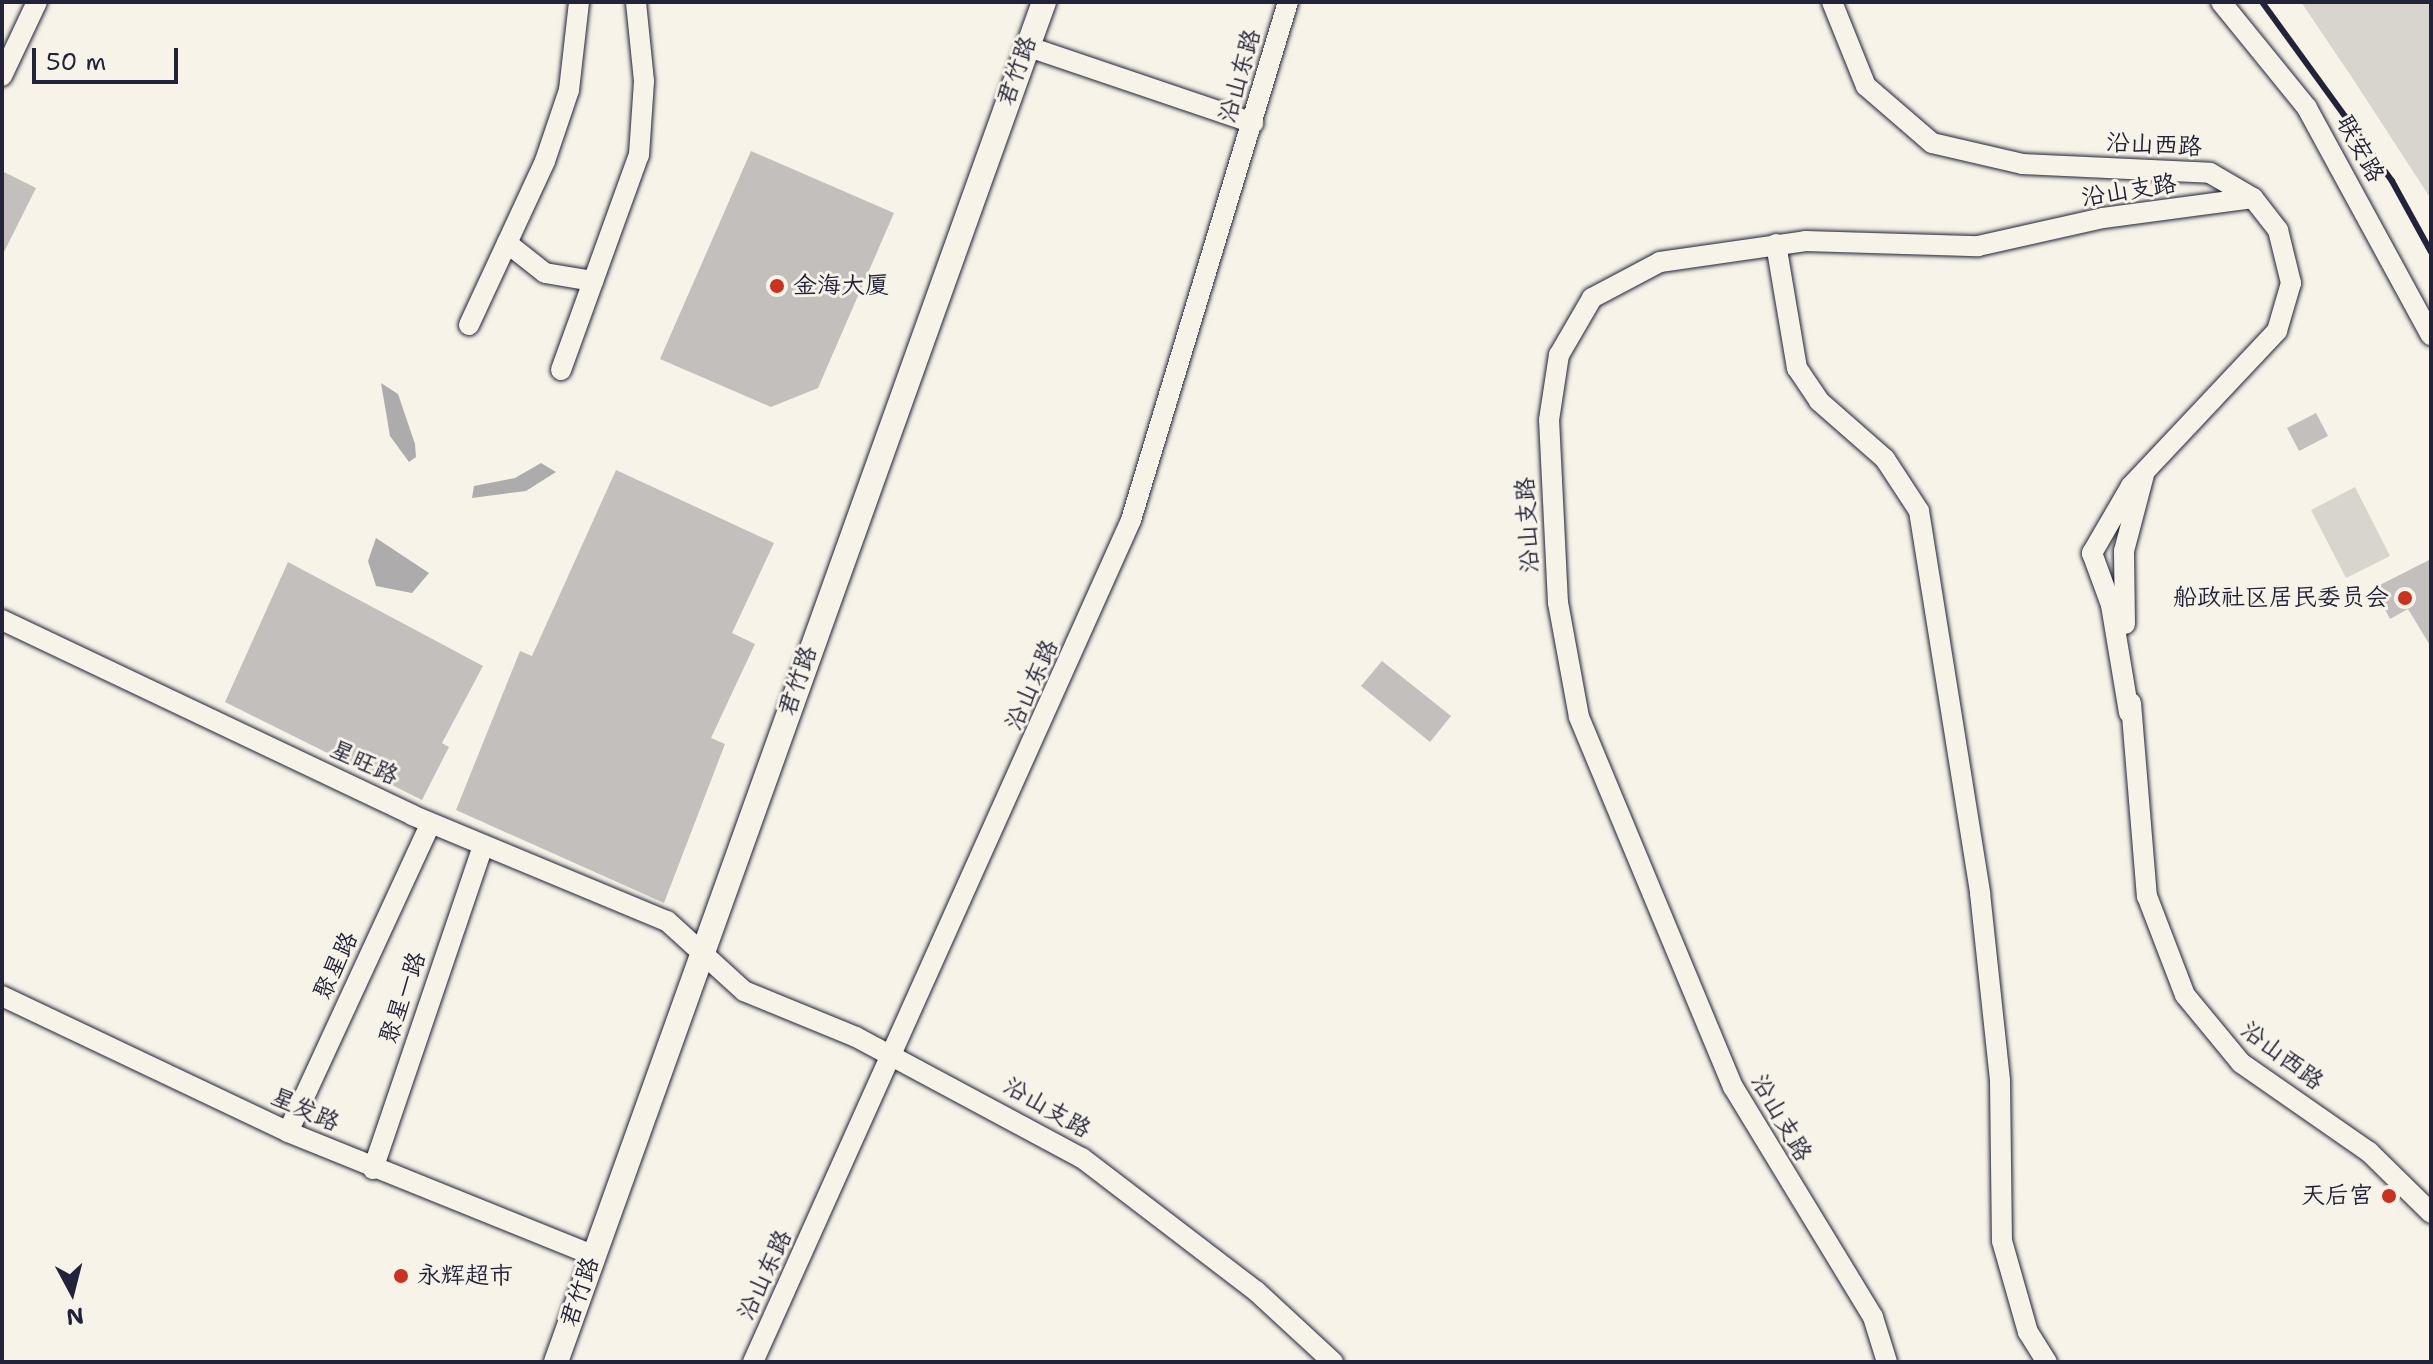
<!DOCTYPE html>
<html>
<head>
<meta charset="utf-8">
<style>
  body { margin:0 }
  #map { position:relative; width:2433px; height:1364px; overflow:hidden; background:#f7f3e8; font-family:"Shantell Sans","LXGW WenKai TC",sans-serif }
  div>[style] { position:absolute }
  .green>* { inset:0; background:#d8d5cf }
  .water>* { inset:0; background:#aeabad }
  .building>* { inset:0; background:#c2bfbd }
  .roads { filter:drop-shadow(0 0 2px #22223b) drop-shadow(0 0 2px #22223b) }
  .minor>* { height:20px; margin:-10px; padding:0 10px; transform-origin:10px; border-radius:10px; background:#f7f3e8 }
  .major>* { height:24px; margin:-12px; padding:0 12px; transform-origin:12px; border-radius:12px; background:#f7f3e8 }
  .rail>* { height:6px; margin:-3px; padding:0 3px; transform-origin:3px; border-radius:3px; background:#22223b }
  .dots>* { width:22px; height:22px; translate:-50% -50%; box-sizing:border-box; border:4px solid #f7f3e8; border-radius:50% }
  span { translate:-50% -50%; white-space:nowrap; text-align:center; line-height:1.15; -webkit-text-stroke:6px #f7f3e8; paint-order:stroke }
  .street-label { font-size:24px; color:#22223b }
  .poi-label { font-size:24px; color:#22223b }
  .left { translate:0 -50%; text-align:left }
  .right { translate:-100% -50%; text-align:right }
  .frame { position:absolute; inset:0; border:4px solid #22223b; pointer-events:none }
  .north { position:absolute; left:32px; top:1252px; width:80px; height:80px; -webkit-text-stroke:6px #f7f3e8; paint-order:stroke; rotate:173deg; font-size:22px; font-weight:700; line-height:32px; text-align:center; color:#22223b }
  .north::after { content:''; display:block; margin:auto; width:28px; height:36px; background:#22223b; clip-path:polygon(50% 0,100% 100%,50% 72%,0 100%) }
  .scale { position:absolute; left:32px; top:48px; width:146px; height:36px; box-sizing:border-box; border:4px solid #22223b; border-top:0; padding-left:10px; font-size:24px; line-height:28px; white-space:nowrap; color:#22223b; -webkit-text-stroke:6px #f7f3e8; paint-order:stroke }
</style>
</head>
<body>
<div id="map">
  <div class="green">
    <i style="clip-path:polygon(2301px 2px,2431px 2px,2431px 199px,2353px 79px)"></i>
    <i style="clip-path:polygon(2355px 487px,2390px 556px,2346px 578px,2311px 510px)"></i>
  </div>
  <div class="water">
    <i style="clip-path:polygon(381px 383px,398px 394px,415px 444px,416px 457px,409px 462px,390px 436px)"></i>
    <i style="clip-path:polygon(541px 463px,556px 472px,526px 491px,472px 498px,474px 486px,515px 478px)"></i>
    <i style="clip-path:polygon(376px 538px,429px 573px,412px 593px,376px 586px,368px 561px)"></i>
  </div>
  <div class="building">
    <i style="clip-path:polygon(751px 151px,894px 213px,818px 388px,771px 407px,660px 359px)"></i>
    <i style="clip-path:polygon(2px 171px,36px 188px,2px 256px)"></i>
    <i style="clip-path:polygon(2316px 413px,2328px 436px,2299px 451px,2287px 428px)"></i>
    <i style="clip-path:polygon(616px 470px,774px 543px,732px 633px,755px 644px,711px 738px,725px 744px,664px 903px,456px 810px,520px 651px,532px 656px)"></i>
    <i style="clip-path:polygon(2431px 559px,2431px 647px,2408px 609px,2390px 619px,2374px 588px)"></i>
    <i style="clip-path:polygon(288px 562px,483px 666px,442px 743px,449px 747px,422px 800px,225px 702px)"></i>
    <i style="clip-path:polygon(1382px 661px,1451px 716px,1430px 742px,1361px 686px)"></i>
  </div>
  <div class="roads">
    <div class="minor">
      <i style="left:1832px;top:2px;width:91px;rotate:68deg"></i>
      <i style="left:1866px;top:86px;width:87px;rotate:40.8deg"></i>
      <i style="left:1932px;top:143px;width:92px;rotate:13.1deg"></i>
      <i style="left:2022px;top:164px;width:188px;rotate:2.7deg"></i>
      <i style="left:2210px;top:173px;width:50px;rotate:30.2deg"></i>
      <i style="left:2253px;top:198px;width:41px;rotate:52deg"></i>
      <i style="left:2278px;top:230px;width:55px;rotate:76.2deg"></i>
      <i style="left:2291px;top:283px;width:50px;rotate:106.3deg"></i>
      <i style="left:2277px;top:331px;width:213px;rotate:133.3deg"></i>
      <i style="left:2131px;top:486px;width:78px;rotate:120.2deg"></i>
      <i style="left:2092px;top:553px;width:55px;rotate:69.9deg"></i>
      <i style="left:2111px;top:605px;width:109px;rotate:80.5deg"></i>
      <i style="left:2221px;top:2px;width:136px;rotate:50.9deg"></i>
      <i style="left:2307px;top:108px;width:259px;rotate:61.4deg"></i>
      <i style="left:1026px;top:46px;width:240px;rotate:18.7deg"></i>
      <i style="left:2px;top:76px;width:82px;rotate:-64.7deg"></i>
      <i style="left:507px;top:243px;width:48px;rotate:38.3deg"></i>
      <i style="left:545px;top:273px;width:49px;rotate:9.5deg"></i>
      <i style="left:1776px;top:244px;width:126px;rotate:80.4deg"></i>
      <i style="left:1797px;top:368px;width:40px;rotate:56deg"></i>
      <i style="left:1819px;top:401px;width:88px;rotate:41.3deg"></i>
      <i style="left:1885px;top:459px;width:62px;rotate:56.8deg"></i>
      <i style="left:1919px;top:511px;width:387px;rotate:80.9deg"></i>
      <i style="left:1980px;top:893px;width:189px;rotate:83.9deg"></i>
      <i style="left:2000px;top:1081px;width:160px;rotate:89.3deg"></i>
      <i style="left:2002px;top:1241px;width:95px;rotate:74.1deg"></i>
      <i style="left:2028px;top:1332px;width:36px;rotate:58deg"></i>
      <i style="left:469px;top:325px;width:181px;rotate:-65.1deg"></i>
      <i style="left:545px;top:161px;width:75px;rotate:-71.3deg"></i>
      <i style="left:569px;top:90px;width:89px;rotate:-83.5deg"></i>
      <i style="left:561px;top:370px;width:229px;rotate:-70.1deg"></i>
      <i style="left:639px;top:155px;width:74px;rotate:-86.1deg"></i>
      <i style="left:644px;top:81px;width:79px;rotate:-95.8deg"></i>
      <i style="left:2px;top:620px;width:454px;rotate:25.4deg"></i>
      <i style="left:412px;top:815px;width:276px;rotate:22.6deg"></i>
      <i style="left:667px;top:921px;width:104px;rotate:42.3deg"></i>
      <i style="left:744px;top:991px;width:121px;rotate:22.3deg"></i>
      <i style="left:856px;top:1037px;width:256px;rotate:28.2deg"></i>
      <i style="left:1082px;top:1158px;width:219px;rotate:37.4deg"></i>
      <i style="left:1256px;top:1291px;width:105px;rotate:42.7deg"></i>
      <i style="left:2125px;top:624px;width:73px;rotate:-90.8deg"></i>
      <i style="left:2124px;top:551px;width:79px;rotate:-75.3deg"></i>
      <i style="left:2131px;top:703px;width:194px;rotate:85.3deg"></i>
      <i style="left:2147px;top:896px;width:106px;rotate:69deg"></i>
      <i style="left:2185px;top:995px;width:88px;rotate:50.5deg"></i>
      <i style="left:2241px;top:1063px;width:156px;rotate:34.8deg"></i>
      <i style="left:2369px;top:1152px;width:87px;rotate:44.5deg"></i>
      <i style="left:2px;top:996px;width:317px;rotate:25.4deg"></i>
      <i style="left:288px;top:1132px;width:329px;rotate:22deg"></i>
      <i style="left:288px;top:1132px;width:340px;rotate:-65.2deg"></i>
      <i style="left:373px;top:1169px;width:342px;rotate:-71.2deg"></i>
      <i style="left:753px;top:1362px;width:923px;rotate:-65.82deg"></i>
      <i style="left:1131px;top:520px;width:541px;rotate:-73.14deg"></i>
      <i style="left:1887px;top:1362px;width:47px;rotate:-107.3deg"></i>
      <i style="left:1873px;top:1317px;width:269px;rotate:-121.3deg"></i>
      <i style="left:1733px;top:1087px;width:401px;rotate:-112.6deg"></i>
      <i style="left:1579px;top:717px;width:116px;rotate:-100.4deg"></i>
      <i style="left:1558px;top:603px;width:183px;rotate:-92.8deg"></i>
      <i style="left:1549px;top:420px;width:66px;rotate:-81.3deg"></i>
      <i style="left:1559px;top:355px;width:66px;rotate:-59.9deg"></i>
      <i style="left:1592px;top:298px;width:77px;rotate:-27.9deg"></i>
      <i style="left:1660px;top:262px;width:147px;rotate:-8.2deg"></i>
      <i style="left:1805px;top:241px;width:173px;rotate:1.7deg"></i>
      <i style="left:1978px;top:246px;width:128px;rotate:-12.6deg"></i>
      <i style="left:2103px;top:218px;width:151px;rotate:-7.6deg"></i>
    </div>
    <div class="major">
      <i style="left:556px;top:1362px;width:1445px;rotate:-70.26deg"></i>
    </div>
  </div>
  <div class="rail">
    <i style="left:2262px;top:2px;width:221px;rotate:54deg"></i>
    <i style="left:2392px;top:181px;width:81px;rotate:61.2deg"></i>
  </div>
  <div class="dots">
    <i style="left:777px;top:286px;background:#c8321e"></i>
    <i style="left:2405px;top:598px;background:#c8321e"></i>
    <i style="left:2389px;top:1196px;background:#c8321e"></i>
    <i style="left:401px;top:1276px;background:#c8321e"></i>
  </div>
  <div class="street-label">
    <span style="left:1017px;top:71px;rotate:-70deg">君竹路</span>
    <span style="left:1240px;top:76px;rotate:-74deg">沿山东路</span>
    <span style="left:2154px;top:145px;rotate:3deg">沿山西路</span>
    <span style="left:2360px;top:149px;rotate:61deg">联安路</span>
    <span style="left:2129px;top:191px;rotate:-9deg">沿山支路</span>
    <span style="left:1528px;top:525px;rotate:-93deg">沿山支路</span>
    <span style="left:798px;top:681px;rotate:-71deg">君竹路</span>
    <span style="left:1032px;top:685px;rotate:-66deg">沿山东路</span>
    <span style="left:364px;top:763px;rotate:25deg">星旺路</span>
    <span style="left:336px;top:966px;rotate:-65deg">聚星路</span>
    <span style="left:403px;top:998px;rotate:-71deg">聚星一路</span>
    <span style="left:2282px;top:1056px;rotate:37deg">沿山西路</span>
    <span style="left:1047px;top:1108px;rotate:30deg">沿山支路</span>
    <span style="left:305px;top:1110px;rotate:24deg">星发路</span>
    <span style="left:1781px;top:1118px;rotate:60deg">沿山支路</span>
    <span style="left:765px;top:1275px;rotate:-65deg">沿山东路</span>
    <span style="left:580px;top:1292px;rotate:-71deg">君竹路</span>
  </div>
  <div class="poi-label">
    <span class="left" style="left:793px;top:286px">金海大厦</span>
    <span class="right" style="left:2389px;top:598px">船政社区居民委员会</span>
    <span class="right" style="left:2373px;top:1196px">天后宫</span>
    <span class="left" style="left:417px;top:1276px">永辉超市</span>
  </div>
  <div class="frame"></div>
  <div class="north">N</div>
  <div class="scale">50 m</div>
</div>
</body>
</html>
